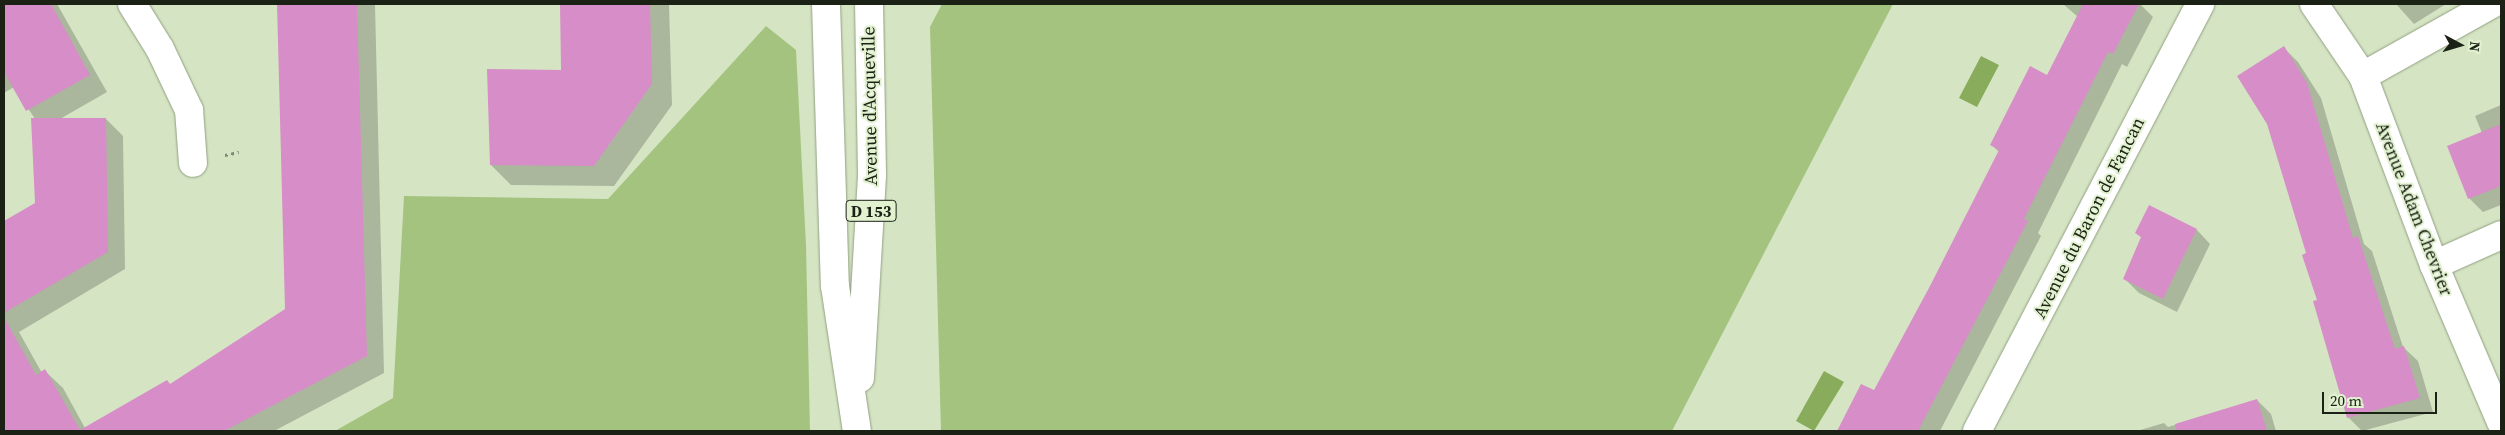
<!DOCTYPE html>
<html>
<head>
<meta charset="utf-8">
<style>
  body { margin:0 }
  #map { position:relative; width:2505px; height:435px; overflow:hidden; background:#d5e5c4; font-family:"Source Serif 4",serif }
  div>[style] { position:absolute }
  .green>* { inset:0; background:#a4c37f }
  .water>* { inset:0; background:#88ac5b }
  .shadow>* { inset:0; background:#0003 }
  .building>* { inset:0; background:#d78dc7 }
  .path>* { height:3px; margin-top:-1.5px; transform-origin:0; background:repeating-linear-gradient(90deg,#7d8972 0 2.5px,transparent 0 6.5px) }
  .roads { filter:drop-shadow(0 0 1px #91a081) drop-shadow(0 0 1px #91a081) }
  .minor>* { height:28px; margin:-14px; padding:0 14px; transform-origin:14px; border-radius:14px; background:#fff }
  .major>* { height:28px; margin:-14px; padding:0 14px; transform-origin:14px; border-radius:14px; background:#fff }
  span { translate:-50% -50%; white-space:nowrap; text-align:center; line-height:1.15; -webkit-text-stroke:4px #e2f2d1; paint-order:stroke }
  .shield-label span { padding:1px 4px; background:#e2f2d1; border:1px solid; border-radius:4px; -webkit-text-stroke-width:0 }
  .shield-label { font-size:16px; color:#1b2115; font-weight:700 }
  .street-label { font-size:18px; color:#1b2115 }
  .frame { position:absolute; inset:0; border:5px solid #1b2115; pointer-events:none }
  .north { position:absolute; left:2435px; top:20px; width:50px; height:50px; -webkit-text-stroke:4px #e2f2d1; paint-order:stroke; rotate:96deg; font-size:14px; font-weight:700; line-height:20px; text-align:center; color:#1b2115 }
  .north::after { content:''; display:block; margin:auto; width:18px; height:22px; background:#1b2115; clip-path:polygon(50% 0,100% 100%,50% 72%,0 100%) }
  .scale { position:absolute; left:2322px; top:392px; width:115px; height:22px; box-sizing:border-box; border:2px solid #1b2115; border-top:0; padding-left:6px; font-size:15px; line-height:18px; white-space:nowrap; color:#1b2115; -webkit-text-stroke:4px #e2f2d1; paint-order:stroke }
</style>
</head>
<body>
<div id="map">
  <div class="green">
    <i style="clip-path:polygon(942px 4px,1893px 4px,1672px 431px,941px 431px,930px 27px)"></i>
    <i style="clip-path:polygon(766px 26px,796px 50px,806px 245px,810px 431px,335px 431px,393px 398px,404px 196px,608px 199px)"></i>
  </div>
  <div class="water">
    <i style="clip-path:polygon(1981px 56px,1999px 65px,1977px 107px,1959px 98px)"></i>
    <i style="clip-path:polygon(1824px 371px,1844px 382px,1814px 431px,1796px 421px)"></i>
  </div>
  <div class="shadow">
    <i style="clip-path:polygon(4px 4px,57px 4px,107px 92px,60px 119px,106px 119px,123px 136px,125px 269px,19px 332px,42px 373px,45px 371px,63px 388px,85px 428px,170px 385px,286px 310px,278px 4px,375px 4px,384px 373px,274px 431px,4px 431px,4px 222px,36px 204px,35px 119px,14px 87px,4px 93px)"></i>
    <i style="clip-path:polygon(561px 4px,669px 4px,672px 105px,614px 186px,511px 185px,491px 165px,562px 71px)"></i>
    <i style="clip-path:polygon(2063px 4px,2140px 4px,2153px 17px,2127px 67px,2122px 64px,2038px 233px,2041px 236px,1940px 431px,1839px 431px,1862px 386px,1874px 392px,1931px 287px,1999px 152px,1992px 145px,2047px 76px,2078px 17px)"></i>
    <i style="clip-path:polygon(2396px 4px,2446px 4px,2414px 24px)"></i>
    <i style="clip-path:polygon(2284px 48px,2298px 62px,2321px 98px,2364px 244px,2372px 251px,2403px 347px,2418px 361px,2433px 412px,2362px 431px,2348px 417px,2307px 254px)"></i>
    <i style="clip-path:polygon(2501px 105px,2501px 205px,2483px 212px,2469px 198px,2482px 133px,2475px 116px)"></i>
    <i style="clip-path:polygon(2150px 207px,2197px 230px,2210px 244px,2177px 312px,2139px 293px,2125px 279px,2142px 238px,2137px 233px)"></i>
    <i style="clip-path:polygon(2257px 400px,2271px 414px,2276px 431px,2137px 431px,2164px 423px,2168px 427px)"></i>
  </div>
  <div class="building">
    <i style="clip-path:polygon(4px 4px,51px 4px,90px 75px,26px 111px,4px 72px)"></i>
    <i style="clip-path:polygon(277px 4px,357px 4px,367px 356px,224px 431px,4px 431px,4px 317px,36px 375px,45px 369px,80px 430px,167px 380px,170px 384px,285px 309px)"></i>
    <i style="clip-path:polygon(560px 4px,650px 4px,652px 84px,594px 166px,490px 165px,487px 69px,561px 70px)"></i>
    <i style="clip-path:polygon(2083px 4px,2139px 4px,2113px 54px,2108px 52px,2024px 219px,2028px 221px,1918px 431px,1837px 431px,1861px 384px,1874px 390px,1930px 286px,1999px 150px,1990px 145px,2030px 66px,2047px 75px)"></i>
    <i style="clip-path:polygon(2284px 46px,2307px 83px,2353px 238px,2358px 236px,2395px 349px,2404px 346px,2420px 398px,2347px 418px,2313px 301px,2317px 300px,2302px 255px,2306px 253px,2267px 124px,2237px 76px)"></i>
    <i style="clip-path:polygon(31px 118px,106px 118px,108px 252px,4px 313px,4px 221px,35px 203px)"></i>
    <i style="clip-path:polygon(2501px 124px,2501px 186px,2468px 199px,2447px 146px)"></i>
    <i style="clip-path:polygon(2149px 205px,2197px 229px,2163px 299px,2123px 279px,2141px 237px,2135px 233px)"></i>
    <i style="clip-path:polygon(2257px 399px,2267px 431px,2177px 431px,2175px 424px)"></i>
  </div>
  <div class="path">
    <i style="left:225px;top:155px;width:14px;rotate:-12deg"></i>
  </div>
  <div class="roads">
    <div class="minor">
      <i style="left:132px;top:4px;width:53px;rotate:58.1deg"></i>
      <i style="left:160px;top:49px;width:68px;rotate:64.6deg"></i>
      <i style="left:189px;top:110px;width:53px;rotate:85.7deg"></i>
      <i style="left:2314px;top:4px;width:87px;rotate:55.8deg"></i>
      <i style="left:2363px;top:76px;width:202px;rotate:69.4deg"></i>
      <i style="left:2434px;top:265px;width:171px;rotate:66.9deg"></i>
      <i style="left:2363px;top:76px;width:148px;rotate:-29.2deg"></i>
      <i style="left:2434px;top:265px;width:73px;rotate:-24.1deg"></i>
      <i style="left:1977px;top:431px;width:482px;rotate:-62.4deg"></i>
    </div>
    <div class="major">
      <i style="left:826px;top:4px;width:282px;rotate:88.2deg"></i>
      <i style="left:835px;top:286px;width:147px;rotate:81.4deg"></i>
      <i style="left:860px;top:378px;width:204px;rotate:-86.6deg"></i>
      <i style="left:872px;top:174px;width:170px;rotate:-91deg"></i>
    </div>
  </div>
  <div class="shield-label">
    <span style="left:871px;top:211px">D 153</span>
  </div>
  <div class="street-label">
    <span style="left:870px;top:106px;rotate:-91deg">Avenue d'Acqueville</span>
    <span style="left:2414px;top:209px;rotate:69deg">Avenue Adam Chevrier</span>
    <span style="left:2089px;top:218px;rotate:-63deg">Avenue du Baron de Fancan</span>
  </div>
  <div class="frame"></div>
  <div class="north">N</div>
  <div class="scale">20 m</div>
</div>
</body>
</html>
